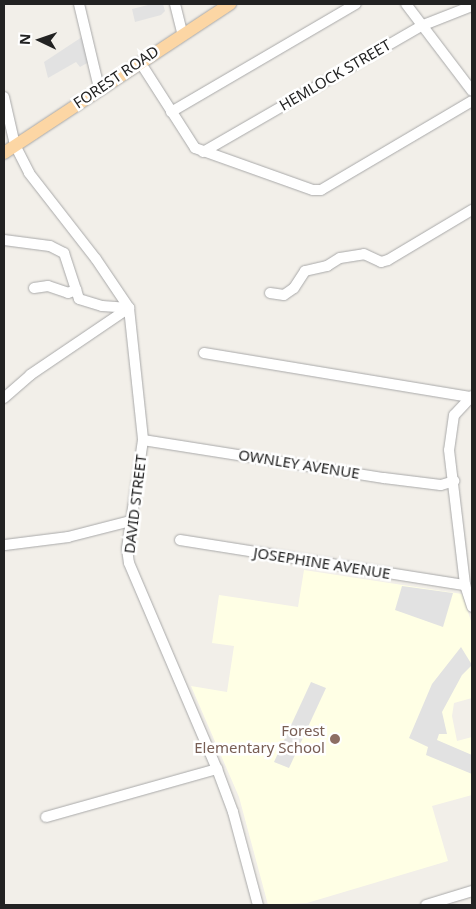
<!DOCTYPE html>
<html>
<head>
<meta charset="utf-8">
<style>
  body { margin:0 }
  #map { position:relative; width:476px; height:909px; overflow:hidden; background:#f2efe9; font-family:"Noto Sans",sans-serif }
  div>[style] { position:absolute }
  .education>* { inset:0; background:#ffffe5 }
  .parking>* { inset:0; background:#e2e2e2 }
  .roads { filter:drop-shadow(0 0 1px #a9a9a9) drop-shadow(0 0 1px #a9a9a9) }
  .minor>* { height:10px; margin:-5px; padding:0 5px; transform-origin:5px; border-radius:5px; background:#fff }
  .major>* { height:12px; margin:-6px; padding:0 6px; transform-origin:6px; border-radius:6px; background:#fcd6a4 }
  .dots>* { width:14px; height:14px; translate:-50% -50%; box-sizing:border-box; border:2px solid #fff; border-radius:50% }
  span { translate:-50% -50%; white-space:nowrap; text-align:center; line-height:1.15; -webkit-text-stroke:5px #fff; paint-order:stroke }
  .street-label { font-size:15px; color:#222 }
  .education-label { font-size:15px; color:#785e54 }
  .right { translate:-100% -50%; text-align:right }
  .frame { position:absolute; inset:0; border:5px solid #222; pointer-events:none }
  .north { position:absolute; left:15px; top:15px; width:50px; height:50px; -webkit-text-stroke:4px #fff; paint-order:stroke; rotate:273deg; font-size:14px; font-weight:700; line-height:20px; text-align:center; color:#222 }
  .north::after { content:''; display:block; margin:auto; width:18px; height:22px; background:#222; clip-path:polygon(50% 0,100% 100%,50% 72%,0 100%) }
</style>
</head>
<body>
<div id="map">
  <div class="education">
    <i style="clip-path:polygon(304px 570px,462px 594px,472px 624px,472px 698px,454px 703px,452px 716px,457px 741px,472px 737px,472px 795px,432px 806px,448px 861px,307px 903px,268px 905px,239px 797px,191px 686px,227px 692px,234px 646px,212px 643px,219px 595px,298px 607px)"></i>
  </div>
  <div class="parking">
    <i style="clip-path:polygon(152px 4px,163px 4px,165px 11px,161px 15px,135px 22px,132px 9px)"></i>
    <i style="clip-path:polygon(82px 37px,89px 62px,80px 67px,76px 62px,48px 78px,44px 62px)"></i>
    <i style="clip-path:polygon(402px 586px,453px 593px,443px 627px,395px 610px)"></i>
    <i style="clip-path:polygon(461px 647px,472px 665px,462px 675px,442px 712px,447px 734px,439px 734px,437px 740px,472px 755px,472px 774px,426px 755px,428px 747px,409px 738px,432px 684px)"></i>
    <i style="clip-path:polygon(311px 682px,326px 688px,289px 768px,274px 762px)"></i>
  </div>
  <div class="roads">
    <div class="minor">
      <i style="left:79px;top:4px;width:86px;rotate:76.6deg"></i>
      <i style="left:175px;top:4px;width:30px;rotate:76deg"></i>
      <i style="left:406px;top:4px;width:109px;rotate:52.8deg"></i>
      <i style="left:140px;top:62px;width:102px;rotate:57.4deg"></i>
      <i style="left:195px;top:148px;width:125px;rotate:19.6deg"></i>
      <i style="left:313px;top:190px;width:8px"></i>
      <i style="left:321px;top:190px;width:175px;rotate:-30.5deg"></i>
      <i style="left:4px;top:97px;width:49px;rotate:77.1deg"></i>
      <i style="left:15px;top:145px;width:31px;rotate:63deg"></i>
      <i style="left:29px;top:173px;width:109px;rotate:52.1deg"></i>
      <i style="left:96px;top:259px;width:59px;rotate:56deg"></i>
      <i style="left:129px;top:308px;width:133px;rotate:83.9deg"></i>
      <i style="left:143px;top:440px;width:110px;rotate:98.4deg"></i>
      <i style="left:127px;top:549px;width:14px;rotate:82deg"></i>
      <i style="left:129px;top:563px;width:224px;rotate:66.9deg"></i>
      <i style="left:217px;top:769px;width:46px;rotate:69.6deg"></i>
      <i style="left:233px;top:812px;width:96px;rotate:75deg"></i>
      <i style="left:171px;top:112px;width:214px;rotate:-30.3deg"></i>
      <i style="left:203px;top:152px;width:252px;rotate:-30deg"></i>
      <i style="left:421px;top:26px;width:55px;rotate:-21.4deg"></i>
      <i style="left:4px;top:240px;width:46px;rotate:7.4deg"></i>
      <i style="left:50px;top:246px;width:16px;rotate:27deg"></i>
      <i style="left:64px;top:253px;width:48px;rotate:71.9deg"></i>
      <i style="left:79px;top:299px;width:24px;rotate:17deg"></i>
      <i style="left:102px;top:306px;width:27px;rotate:4deg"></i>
      <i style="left:34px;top:288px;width:14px;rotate:-8deg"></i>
      <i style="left:48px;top:286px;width:21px;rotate:19deg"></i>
      <i style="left:68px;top:293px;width:9px;rotate:-21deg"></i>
      <i style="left:270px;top:293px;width:14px;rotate:8deg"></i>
      <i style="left:284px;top:295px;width:12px;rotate:-35deg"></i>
      <i style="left:294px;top:288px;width:20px;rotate:-57deg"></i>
      <i style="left:305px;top:271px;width:23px;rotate:-13deg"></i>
      <i style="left:327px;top:266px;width:15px;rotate:-32deg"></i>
      <i style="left:340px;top:258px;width:24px;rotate:-9deg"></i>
      <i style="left:364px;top:254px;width:19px;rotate:25deg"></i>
      <i style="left:381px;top:262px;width:7px;rotate:-16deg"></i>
      <i style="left:388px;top:260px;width:98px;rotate:-30.8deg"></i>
      <i style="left:204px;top:353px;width:271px;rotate:9.4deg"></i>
      <i style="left:472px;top:396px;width:26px;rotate:133deg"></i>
      <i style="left:454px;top:415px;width:35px;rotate:98deg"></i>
      <i style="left:449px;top:450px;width:136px;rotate:83.2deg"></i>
      <i style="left:465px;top:585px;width:23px;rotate:72deg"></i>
      <i style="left:4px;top:398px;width:35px;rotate:-41deg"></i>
      <i style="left:30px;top:375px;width:120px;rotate:-34.1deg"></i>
      <i style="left:143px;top:440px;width:244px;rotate:9deg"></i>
      <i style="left:384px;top:478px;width:57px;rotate:7deg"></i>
      <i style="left:441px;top:485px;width:14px;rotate:-17deg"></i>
      <i style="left:180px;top:540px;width:289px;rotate:9deg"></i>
      <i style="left:5px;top:545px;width:64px;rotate:-7.2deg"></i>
      <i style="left:68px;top:537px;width:65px;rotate:-14.3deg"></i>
      <i style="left:46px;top:817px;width:178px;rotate:-15.7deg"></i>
      <i style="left:426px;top:905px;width:48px;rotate:-16.9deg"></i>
    </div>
    <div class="major">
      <i style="left:4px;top:153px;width:271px;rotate:-33.4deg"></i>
    </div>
  </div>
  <div class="dots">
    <i style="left:335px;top:739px;background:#8d6e63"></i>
  </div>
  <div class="street-label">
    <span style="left:335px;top:75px;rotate:-30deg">HEMLOCK STREET</span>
    <span style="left:116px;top:77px;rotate:-34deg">FOREST ROAD</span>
    <span style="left:299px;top:464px;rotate:9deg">OWNLEY AVENUE</span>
    <span style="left:135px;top:504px;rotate:-83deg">DAVID STREET</span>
    <span style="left:322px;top:563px;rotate:9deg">JOSEPHINE AVENUE</span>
  </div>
  <div class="education-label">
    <span class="right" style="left:325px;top:739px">Forest<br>Elementary School</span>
  </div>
  <div class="frame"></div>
  <div class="north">N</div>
</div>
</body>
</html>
